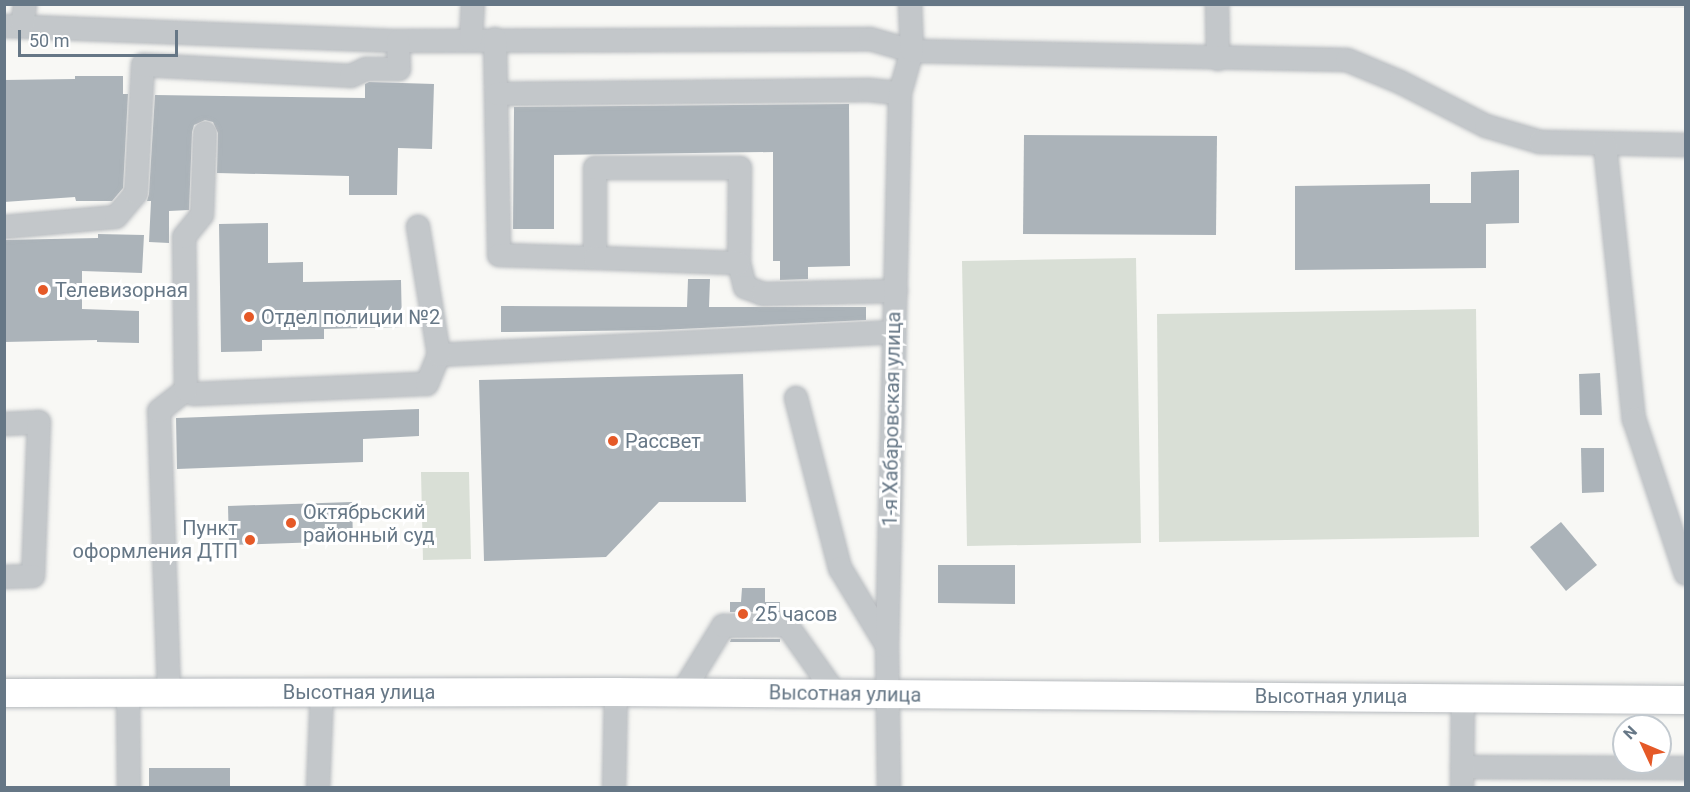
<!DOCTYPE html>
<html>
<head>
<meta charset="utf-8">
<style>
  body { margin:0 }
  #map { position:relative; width:1690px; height:792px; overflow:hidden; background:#f8f8f5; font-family:Roboto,sans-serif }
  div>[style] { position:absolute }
  .built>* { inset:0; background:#e8e9e8 }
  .green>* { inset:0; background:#d9dfd6 }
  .building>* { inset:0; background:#abb3b9 }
  .roads { filter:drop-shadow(0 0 2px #b6babe) drop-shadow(0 0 2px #b6babe) }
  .minor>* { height:22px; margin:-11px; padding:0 11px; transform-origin:11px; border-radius:11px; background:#c3c7ca }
  .major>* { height:28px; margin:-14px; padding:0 14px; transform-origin:14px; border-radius:14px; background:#fff }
  .dots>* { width:16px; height:16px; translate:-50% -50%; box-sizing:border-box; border:3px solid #fff; border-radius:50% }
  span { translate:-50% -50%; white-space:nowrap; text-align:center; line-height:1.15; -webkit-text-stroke:6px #fff; paint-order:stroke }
  .poi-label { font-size:20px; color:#667786 }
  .left { translate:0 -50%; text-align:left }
  .right { translate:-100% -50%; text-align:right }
  .street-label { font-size:20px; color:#667786 }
  .frame { position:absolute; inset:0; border:6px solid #667786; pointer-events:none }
  .north { position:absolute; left:1612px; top:714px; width:60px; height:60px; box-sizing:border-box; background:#fff; border:2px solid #c2c9cf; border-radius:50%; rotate:314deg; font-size:16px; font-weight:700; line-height:24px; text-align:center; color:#667786 }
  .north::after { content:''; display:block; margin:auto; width:21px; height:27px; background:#e55927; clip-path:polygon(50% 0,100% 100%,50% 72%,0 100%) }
  .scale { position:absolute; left:18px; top:30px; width:160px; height:27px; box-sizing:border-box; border:3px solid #667786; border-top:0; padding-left:8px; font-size:18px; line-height:21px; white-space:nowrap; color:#667786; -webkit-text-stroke:4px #fff; paint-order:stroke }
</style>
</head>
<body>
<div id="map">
  <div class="built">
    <i style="clip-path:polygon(656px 4px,1685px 4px,1686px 8px,656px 6px)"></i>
  </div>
  <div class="green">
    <i style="clip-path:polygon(1136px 258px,1141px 543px,967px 546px,962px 261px)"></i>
    <i style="clip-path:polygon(1476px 309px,1479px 537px,1159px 542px,1157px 314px)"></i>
    <i style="clip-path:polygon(421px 472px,469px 472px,471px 559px,423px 560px)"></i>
  </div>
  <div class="building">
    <i style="clip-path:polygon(75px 76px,123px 76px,123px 94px,128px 94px,123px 188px,112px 201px,76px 201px,75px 197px,4px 202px,4px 80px,75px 79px)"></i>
    <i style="clip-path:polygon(369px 82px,434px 84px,432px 149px,398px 148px,397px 195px,349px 195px,349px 176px,217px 173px,218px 133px,213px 122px,205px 120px,194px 125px,192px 132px,189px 210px,169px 211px,169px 243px,149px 242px,151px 201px,147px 201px,149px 194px,155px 95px,365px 98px,365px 84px)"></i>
    <i style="clip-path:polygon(849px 104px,850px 266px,808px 267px,808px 279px,780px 280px,780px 261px,773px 261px,773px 152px,554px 155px,554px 229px,513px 229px,514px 107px)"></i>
    <i style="clip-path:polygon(1024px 135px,1217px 136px,1216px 235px,1023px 234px)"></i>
    <i style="clip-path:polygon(1519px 170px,1519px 223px,1486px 224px,1486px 268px,1295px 270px,1295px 186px,1430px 184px,1430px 203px,1471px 203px,1471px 172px)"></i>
    <i style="clip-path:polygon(268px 223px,268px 263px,303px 262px,303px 282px,401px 280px,402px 327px,324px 329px,324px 339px,262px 340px,262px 351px,221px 352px,219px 224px)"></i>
    <i style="clip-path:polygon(98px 234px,144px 235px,142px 273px,82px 271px,82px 309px,139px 311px,139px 343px,97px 342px,97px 340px,4px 342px,4px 240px,98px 238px)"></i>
    <i style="clip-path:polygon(688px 279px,710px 279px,709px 307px,866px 307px,866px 320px,660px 330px,501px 332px,501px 306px,687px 307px)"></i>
    <i style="clip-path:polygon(1600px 373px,1602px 415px,1580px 415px,1579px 374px)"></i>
    <i style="clip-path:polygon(743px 374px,746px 502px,659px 502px,606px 557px,484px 561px,479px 380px)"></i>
    <i style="clip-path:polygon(419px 409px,419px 436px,363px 439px,363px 462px,177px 469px,176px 418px)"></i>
    <i style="clip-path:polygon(1581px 448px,1604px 448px,1604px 492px,1582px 493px)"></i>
    <i style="clip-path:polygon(352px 502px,353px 541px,229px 545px,228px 506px)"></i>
    <i style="clip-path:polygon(1561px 522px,1597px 565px,1566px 591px,1530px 547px)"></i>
    <i style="clip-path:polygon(938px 565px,1015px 565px,1015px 604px,938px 603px)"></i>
    <i style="clip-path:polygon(742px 588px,765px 588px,765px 602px,780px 602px,780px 612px,730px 612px,730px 602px,741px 602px)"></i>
    <i style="clip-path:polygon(731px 639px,780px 639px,780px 642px,730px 642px)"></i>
    <i style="clip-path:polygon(149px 768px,230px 768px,230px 788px,149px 788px)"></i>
  </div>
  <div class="roads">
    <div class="minor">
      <i style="left:1217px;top:4px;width:55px;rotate:89deg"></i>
      <i style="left:4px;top:26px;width:394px;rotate:2.2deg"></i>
      <i style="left:398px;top:41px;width:472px;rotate:-0.2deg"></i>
      <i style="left:870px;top:39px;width:44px;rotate:15.9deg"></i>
      <i style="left:912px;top:51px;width:435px;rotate:1.2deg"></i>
      <i style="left:1347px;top:60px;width:57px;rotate:22.5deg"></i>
      <i style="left:1400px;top:82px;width:97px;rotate:27.1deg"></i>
      <i style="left:1486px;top:126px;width:56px;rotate:16.5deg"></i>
      <i style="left:1540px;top:142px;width:146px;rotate:1.2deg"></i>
      <i style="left:22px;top:26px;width:22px;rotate:-82deg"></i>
      <i style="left:471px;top:39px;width:35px;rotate:-87deg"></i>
      <i style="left:495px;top:39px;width:216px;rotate:88.9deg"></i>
      <i style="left:499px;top:255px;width:96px;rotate:1.8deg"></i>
      <i style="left:595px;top:258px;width:90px;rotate:-90deg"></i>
      <i style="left:595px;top:168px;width:145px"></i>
      <i style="left:740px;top:168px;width:95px;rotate:90.6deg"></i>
      <i style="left:739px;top:263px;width:25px;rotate:76deg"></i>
      <i style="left:745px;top:287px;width:19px;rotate:21deg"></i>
      <i style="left:763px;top:294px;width:133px;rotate:-1.3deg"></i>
      <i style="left:497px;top:94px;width:372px;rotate:-0.6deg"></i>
      <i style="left:869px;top:90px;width:31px;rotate:6deg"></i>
      <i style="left:1605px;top:145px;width:276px;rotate:84deg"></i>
      <i style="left:1634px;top:419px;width:163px;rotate:71.5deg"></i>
      <i style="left:4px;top:227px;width:112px;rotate:-5.1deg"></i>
      <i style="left:116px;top:217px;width:31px;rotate:-50deg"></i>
      <i style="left:136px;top:193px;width:128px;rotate:-86.9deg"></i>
      <i style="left:143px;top:65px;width:208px;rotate:3deg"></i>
      <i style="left:351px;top:76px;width:17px;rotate:-25deg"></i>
      <i style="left:366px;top:69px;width:33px"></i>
      <i style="left:399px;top:69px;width:28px;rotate:-92deg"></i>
      <i style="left:595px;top:258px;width:144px;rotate:2deg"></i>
      <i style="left:439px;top:355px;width:455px;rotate:-2.9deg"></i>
      <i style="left:186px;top:390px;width:9px;rotate:27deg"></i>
      <i style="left:194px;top:394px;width:233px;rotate:-2.5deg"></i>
      <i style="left:427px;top:384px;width:31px;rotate:-68deg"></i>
      <i style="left:439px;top:355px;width:130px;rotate:-99.3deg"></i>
      <i style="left:796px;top:398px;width:176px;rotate:75.5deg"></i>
      <i style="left:840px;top:568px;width:91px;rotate:58.9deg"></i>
      <i style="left:4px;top:424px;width:35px;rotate:-3deg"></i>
      <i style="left:39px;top:422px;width:154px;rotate:92.2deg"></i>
      <i style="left:33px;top:576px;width:29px;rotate:178deg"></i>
      <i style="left:169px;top:692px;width:281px;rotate:-92deg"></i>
      <i style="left:159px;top:411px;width:34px;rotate:-38deg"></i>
      <i style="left:186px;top:390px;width:153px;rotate:-90.7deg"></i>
      <i style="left:184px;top:237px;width:28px;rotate:-51deg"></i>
      <i style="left:202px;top:215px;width:82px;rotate:-87.9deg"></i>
      <i style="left:128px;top:693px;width:95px;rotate:89.4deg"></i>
      <i style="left:682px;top:693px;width:79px;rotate:-58.5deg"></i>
      <i style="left:723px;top:626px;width:64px;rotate:-0.9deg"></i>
      <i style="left:787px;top:625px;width:83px;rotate:54.8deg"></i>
      <i style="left:1462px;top:767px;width:224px;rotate:0.3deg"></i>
      <i style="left:318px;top:788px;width:97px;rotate:-87.6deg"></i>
      <i style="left:614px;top:788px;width:96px;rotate:-88.8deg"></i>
      <i style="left:889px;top:788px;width:142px;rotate:-90.8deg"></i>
      <i style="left:887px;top:646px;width:553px;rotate:-88.65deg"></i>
      <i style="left:900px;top:93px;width:44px;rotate:-74.1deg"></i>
      <i style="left:912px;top:51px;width:47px;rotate:-92.4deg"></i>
      <i style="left:1462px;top:788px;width:92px;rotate:-89.4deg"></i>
    </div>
    <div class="major">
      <i style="left:4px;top:693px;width:612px;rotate:-0.09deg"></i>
      <i style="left:616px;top:692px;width:1070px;rotate:0.43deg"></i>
    </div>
  </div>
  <div class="dots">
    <i style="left:43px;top:290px;background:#e55927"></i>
    <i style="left:249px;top:317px;background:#e55927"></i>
    <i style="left:613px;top:441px;background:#e55927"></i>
    <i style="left:291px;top:523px;background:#e55927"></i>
    <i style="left:250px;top:540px;background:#e55927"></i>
    <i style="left:743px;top:614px;background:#e55927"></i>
  </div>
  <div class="poi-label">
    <span class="left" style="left:55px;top:290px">Телевизорная</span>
    <span class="left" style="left:261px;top:317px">Отдел полиции №2</span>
    <span class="left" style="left:625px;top:441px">Рассвет</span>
    <span class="left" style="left:303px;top:524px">Октябрьский<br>районный суд</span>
    <span class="right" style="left:238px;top:540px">Пункт<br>оформления ДТП</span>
    <span class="left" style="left:755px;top:614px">25 часов</span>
  </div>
  <div class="street-label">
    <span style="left:892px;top:419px;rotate:-89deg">1-я Хабаровская улица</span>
    <span style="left:359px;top:692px">Высотная улица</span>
    <span style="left:845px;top:694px;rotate:1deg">Высотная улица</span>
    <span style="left:1331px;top:696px">Высотная улица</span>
  </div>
  <div class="frame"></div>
  <div class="north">N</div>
  <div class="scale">50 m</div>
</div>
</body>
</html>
